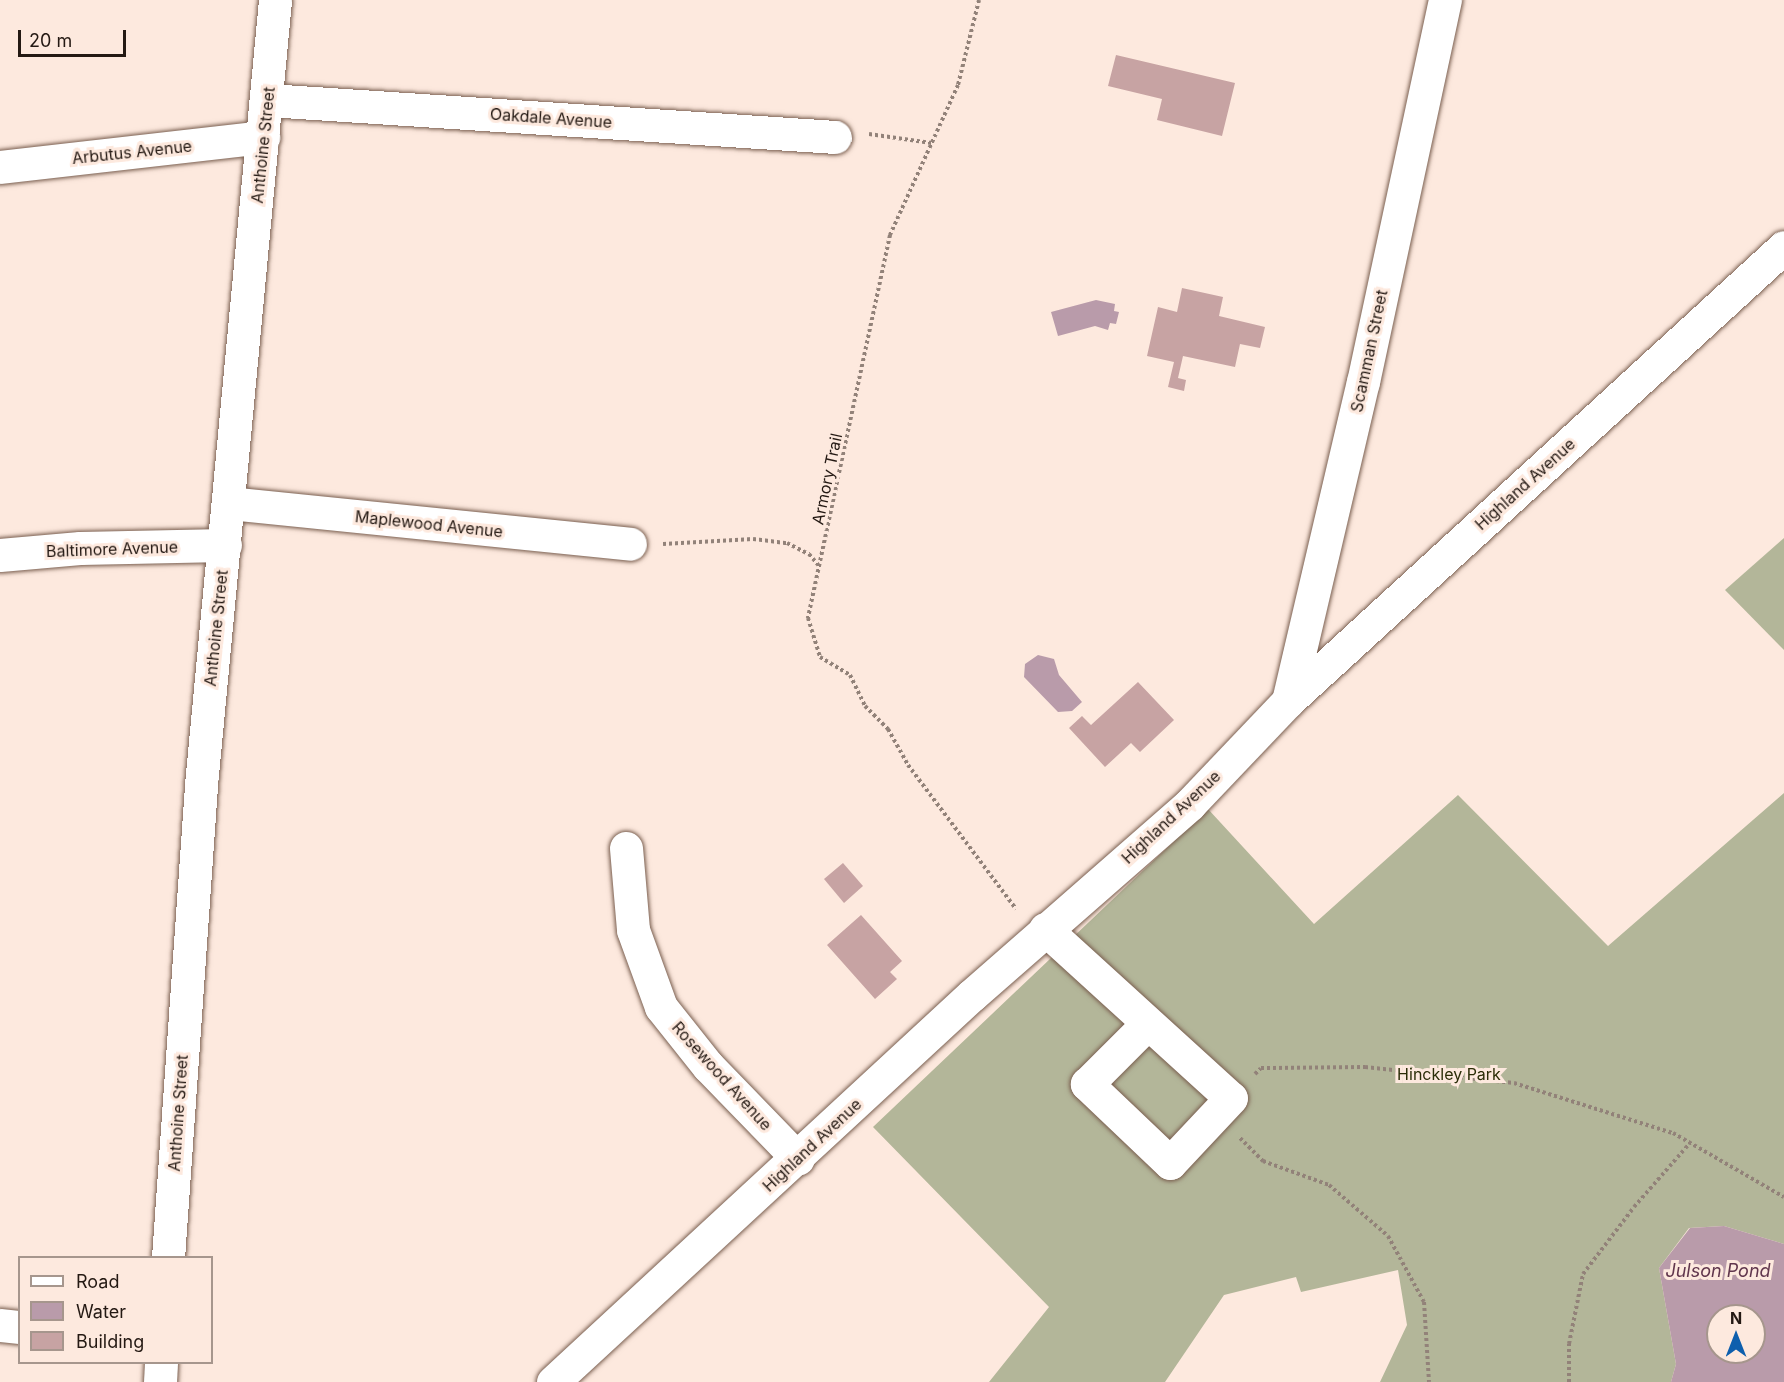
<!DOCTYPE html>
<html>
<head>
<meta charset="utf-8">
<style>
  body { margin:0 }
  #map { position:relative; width:1784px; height:1382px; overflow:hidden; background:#fde9de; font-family:Inter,sans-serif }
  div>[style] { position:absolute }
  .forest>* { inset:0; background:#b3b699 }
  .water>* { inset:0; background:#b99baa }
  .building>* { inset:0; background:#c7a3a3 }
  .path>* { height:4px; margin-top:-2px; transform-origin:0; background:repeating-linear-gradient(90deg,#928279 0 3px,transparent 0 6px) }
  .roads { filter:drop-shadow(0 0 2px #7a5f50) drop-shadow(0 0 2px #7a5f50) }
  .minor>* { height:33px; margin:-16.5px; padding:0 16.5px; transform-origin:16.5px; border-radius:16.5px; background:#fff }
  span { translate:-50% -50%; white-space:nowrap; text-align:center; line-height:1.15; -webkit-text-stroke:6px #fde9de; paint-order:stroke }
  .street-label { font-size:16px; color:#241913 }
  .park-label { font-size:16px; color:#2b2d07 }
  .water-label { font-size:18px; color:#61364d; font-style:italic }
  .legend { position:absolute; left:18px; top:1256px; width:195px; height:108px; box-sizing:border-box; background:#fde9de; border:2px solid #a6968d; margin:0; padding:8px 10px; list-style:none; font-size:18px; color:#241913 }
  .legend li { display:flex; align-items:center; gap:12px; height:30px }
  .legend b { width:30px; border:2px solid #a6968d }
  .north { position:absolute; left:1706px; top:1304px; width:60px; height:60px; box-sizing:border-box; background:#fde9de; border:2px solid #a6968d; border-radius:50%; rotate:0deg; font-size:16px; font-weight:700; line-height:24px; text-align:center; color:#241913 }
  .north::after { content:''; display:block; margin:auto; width:21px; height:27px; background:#0e5fad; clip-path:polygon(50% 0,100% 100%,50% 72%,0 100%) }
  .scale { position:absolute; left:18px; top:30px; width:108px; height:27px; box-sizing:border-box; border:3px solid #241913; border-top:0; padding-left:8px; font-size:18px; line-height:21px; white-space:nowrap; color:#241913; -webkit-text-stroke:4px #fde9de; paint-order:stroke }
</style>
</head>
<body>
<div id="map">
  <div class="forest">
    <i style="clip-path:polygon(1784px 538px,1784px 650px,1725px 590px)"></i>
    <i style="clip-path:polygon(1784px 793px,1784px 1244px,1724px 1226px,1689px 1228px,1659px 1268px,1676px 1364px,1671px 1382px,1380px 1382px,1407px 1325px,1398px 1270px,1301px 1292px,1296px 1277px,1224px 1295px,1165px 1382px,989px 1382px,1049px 1307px,873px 1127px,1208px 809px,1314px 924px,1458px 795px,1608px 946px)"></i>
  </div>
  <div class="water">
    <i style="clip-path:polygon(1096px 300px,1115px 304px,1114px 311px,1119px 312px,1116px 324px,1110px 323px,1108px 330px,1095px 326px,1058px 336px,1051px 312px)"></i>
    <i style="clip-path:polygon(1038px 655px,1054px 659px,1059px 675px,1082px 702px,1072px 711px,1058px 712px,1024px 677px,1025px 664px)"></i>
    <i style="clip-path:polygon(evenodd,1724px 1226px,1784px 1244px,1784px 1382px,1671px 1382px,1676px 1364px,1659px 1268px,1690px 1228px,1724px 1226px,1718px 1316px,1754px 1316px,1754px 1352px,1718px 1352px,1718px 1316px)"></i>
  </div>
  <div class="building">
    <i style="clip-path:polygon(1116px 55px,1235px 83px,1222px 136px,1157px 120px,1162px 99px,1108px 86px)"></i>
    <i style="clip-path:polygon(1182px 288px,1223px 297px,1219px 316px,1265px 327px,1260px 348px,1240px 344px,1235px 367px,1183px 356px,1178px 378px,1186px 380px,1184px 391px,1168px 387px,1174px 362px,1147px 356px,1158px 307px,1177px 312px)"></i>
    <i style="clip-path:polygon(1138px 682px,1174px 720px,1140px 752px,1131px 743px,1105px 767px,1069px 728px,1082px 716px,1091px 725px)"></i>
    <i style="clip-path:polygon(843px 863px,863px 886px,844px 903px,824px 879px)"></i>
    <i style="clip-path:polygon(861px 915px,902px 961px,890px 972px,897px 979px,875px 999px,827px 945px)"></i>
  </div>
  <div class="path">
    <i style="left:979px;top:0;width:88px;rotate:103.9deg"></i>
    <i style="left:958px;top:85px;width:165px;rotate:114.4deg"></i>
    <i style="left:890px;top:235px;width:392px;rotate:102.1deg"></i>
    <i style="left:808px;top:618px;width:41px;rotate:72.9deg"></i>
    <i style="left:820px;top:657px;width:35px;rotate:31deg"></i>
    <i style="left:850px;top:675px;width:34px;rotate:64deg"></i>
    <i style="left:865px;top:706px;width:33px;rotate:45deg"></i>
    <i style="left:888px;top:729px;width:41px;rotate:60.9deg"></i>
    <i style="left:908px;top:765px;width:180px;rotate:53.1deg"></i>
    <i style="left:869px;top:134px;width:63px;rotate:8.3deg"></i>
    <i style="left:663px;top:544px;width:90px;rotate:-3.2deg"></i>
    <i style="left:753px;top:539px;width:34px;rotate:7deg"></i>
    <i style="left:787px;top:543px;width:25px;rotate:27deg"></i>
    <i style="left:809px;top:554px;width:17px;rotate:50deg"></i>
    <i style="left:1255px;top:1074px;width:8px;rotate:-45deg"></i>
    <i style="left:1261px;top:1068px;width:104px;rotate:-0.6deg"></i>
    <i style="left:1365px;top:1067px;width:150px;rotate:6.1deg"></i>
    <i style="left:1514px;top:1083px;width:167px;rotate:17.5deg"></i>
    <i style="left:1673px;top:1133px;width:128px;rotate:30deg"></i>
    <i style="left:1240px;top:1138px;width:33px;rotate:45deg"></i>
    <i style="left:1263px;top:1161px;width:70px;rotate:20deg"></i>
    <i style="left:1329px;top:1185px;width:78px;rotate:40.8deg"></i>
    <i style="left:1388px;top:1236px;width:75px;rotate:61.4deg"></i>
    <i style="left:1424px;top:1302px;width:80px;rotate:86.4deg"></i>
    <i style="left:1569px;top:1382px;width:38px;rotate:-90deg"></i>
    <i style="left:1569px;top:1344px;width:71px;rotate:-78.7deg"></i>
    <i style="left:1583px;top:1274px;width:84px;rotate:-52.7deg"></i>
    <i style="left:1634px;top:1207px;width:85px;rotate:-48.8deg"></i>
  </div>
  <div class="roads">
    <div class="minor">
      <i style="left:268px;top:100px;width:568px;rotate:3.73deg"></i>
      <i style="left:0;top:167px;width:265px;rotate:-6.5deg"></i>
      <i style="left:229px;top:503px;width:403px;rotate:5.8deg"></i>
      <i style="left:0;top:555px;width:80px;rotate:-5deg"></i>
      <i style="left:80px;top:548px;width:145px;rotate:-1.2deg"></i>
      <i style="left:1288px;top:701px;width:328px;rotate:-76.8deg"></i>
      <i style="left:1363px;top:382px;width:391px;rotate:-77.9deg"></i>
      <i style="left:626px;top:848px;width:82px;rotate:85.1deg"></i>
      <i style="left:633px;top:930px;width:82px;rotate:70deg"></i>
      <i style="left:661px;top:1007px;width:75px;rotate:51.5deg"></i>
      <i style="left:708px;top:1066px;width:129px;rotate:45.9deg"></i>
      <i style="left:1045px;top:929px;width:251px;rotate:42.3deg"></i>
      <i style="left:1231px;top:1098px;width:89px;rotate:133.2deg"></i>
      <i style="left:1170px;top:1163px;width:115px;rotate:-136.4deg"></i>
      <i style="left:1087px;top:1084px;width:85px;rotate:-45deg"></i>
      <i style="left:168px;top:1258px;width:485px;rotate:-86deg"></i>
      <i style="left:202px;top:774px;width:777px;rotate:-84.61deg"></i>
      <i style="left:0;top:1325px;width:20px;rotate:6deg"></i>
      <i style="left:160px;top:1382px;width:20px;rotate:-87deg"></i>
      <i style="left:553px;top:1382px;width:570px;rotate:-42.73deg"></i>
      <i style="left:972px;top:995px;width:290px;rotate:-41.2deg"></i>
      <i style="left:1190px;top:804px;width:142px;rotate:-46.4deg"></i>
      <i style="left:1288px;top:701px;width:672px;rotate:-42.47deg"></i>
    </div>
  </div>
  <div class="street-label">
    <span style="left:551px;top:118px;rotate:4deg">Oakdale Avenue</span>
    <span style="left:263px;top:145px;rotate:-84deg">Anthoine Street</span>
    <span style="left:132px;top:152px;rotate:-6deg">Arbutus Avenue</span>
    <span style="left:1369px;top:351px;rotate:-78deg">Scamman Street</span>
    <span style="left:827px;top:479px;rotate:-78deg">Armory Trail</span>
    <span style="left:1525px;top:484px;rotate:-42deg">Highland Avenue</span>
    <span style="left:429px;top:524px;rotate:6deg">Maplewood Avenue</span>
    <span style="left:112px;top:549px;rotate:-2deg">Baltimore Avenue</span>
    <span style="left:216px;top:628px;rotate:-84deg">Anthoine Street</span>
    <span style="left:1171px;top:817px;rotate:-43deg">Highland Avenue</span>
    <span style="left:722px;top:1076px;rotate:48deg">Rosewood Avenue</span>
    <span style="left:178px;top:1113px;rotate:-86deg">Anthoine Street</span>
    <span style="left:812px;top:1145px;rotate:-43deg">Highland Avenue</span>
  </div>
  <div class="park-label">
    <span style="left:1449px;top:1074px">Hinckley Park</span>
  </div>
  <div class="water-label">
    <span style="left:1718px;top:1271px">Julson Pond</span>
  </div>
  <ul class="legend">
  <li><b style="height:8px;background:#fff"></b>Road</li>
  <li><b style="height:16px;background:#b99baa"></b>Water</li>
  <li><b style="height:16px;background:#c7a3a3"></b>Building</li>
  </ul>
  <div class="north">N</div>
  <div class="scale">20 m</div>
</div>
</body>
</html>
